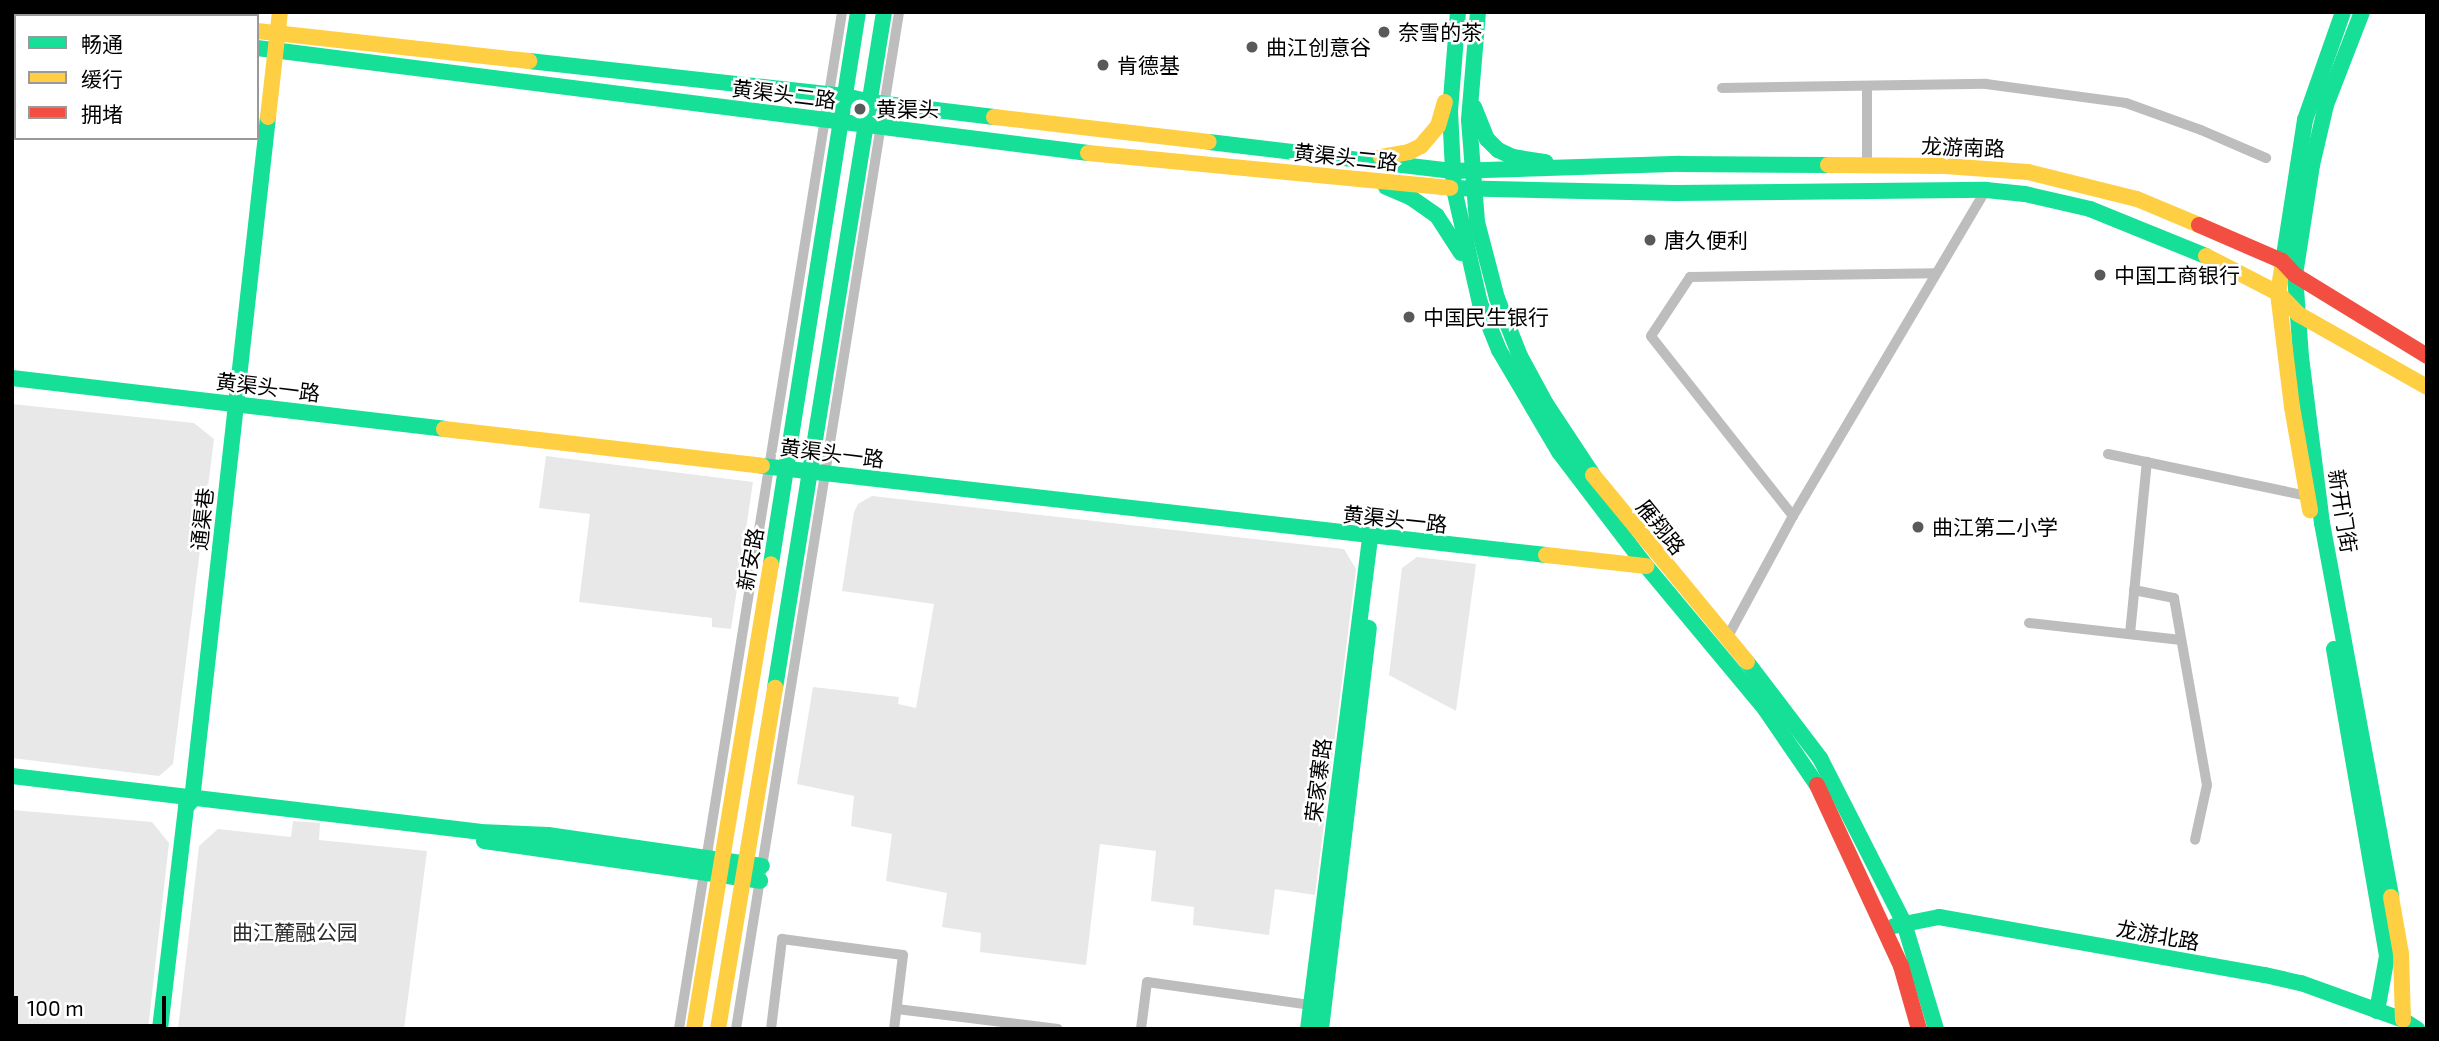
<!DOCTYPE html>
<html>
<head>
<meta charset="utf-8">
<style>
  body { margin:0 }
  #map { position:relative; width:2439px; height:1041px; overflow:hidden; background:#fff; font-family:"Exo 2","Noto Sans SC",sans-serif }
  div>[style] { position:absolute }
  .green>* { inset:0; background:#e8e8e8 }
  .street>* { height:10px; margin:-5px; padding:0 5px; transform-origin:5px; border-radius:5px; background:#bdbdbd }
  .fast>* { height:16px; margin:-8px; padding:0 8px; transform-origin:8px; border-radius:8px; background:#16e098 }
  .slow>* { height:16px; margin:-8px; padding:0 8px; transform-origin:8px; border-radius:8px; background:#ffcf43 }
  .jam>* { height:16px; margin:-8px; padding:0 8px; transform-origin:8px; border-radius:8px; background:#f24e42 }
  .dots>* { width:19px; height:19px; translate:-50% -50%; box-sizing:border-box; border:4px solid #fff; border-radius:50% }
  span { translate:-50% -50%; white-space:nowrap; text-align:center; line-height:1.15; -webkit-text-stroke:5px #fff; paint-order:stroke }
  .poi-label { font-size:21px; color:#000 }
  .left { translate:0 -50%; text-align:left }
  .street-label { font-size:21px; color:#000 }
  .park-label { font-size:21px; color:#2d2d2d }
  .frame { position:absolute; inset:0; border:14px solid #000; pointer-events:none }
  .legend { position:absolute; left:14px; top:14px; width:245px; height:126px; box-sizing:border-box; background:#fff; border:2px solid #999; margin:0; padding:9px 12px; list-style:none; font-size:21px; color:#000 }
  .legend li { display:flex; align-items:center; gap:14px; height:35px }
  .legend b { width:35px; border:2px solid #999 }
  .scale { position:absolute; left:14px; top:996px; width:152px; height:32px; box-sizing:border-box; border:4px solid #000; border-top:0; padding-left:9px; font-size:21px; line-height:24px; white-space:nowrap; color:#000; -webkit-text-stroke:5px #fff; paint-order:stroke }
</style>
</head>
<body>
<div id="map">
  <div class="green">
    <i style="clip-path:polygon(12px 404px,194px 423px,214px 439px,173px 764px,159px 776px,12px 758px)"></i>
    <i style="clip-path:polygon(546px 456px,753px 482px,731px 629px,712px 627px,712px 618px,579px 602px,590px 514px,539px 508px)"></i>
    <i style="clip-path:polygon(872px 496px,1344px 549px,1356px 569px,1315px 895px,1275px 889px,1269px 935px,1193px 925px,1194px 907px,1151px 901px,1156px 851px,1100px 844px,1086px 965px,980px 952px,981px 933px,942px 927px,947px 893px,886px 881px,892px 834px,851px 826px,854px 796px,797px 784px,813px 687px,899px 697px,898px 704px,916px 708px,934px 604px,842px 591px,854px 512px,858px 504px)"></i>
    <i style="clip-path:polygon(1417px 557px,1476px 564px,1456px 711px,1389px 675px,1402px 568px)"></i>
    <i style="clip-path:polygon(12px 810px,152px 822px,169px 843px,148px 1029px,12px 1029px)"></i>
    <i style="clip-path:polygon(293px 821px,320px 823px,319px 840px,427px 851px,404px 1029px,178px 1029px,199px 846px,218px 829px,291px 837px)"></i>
  </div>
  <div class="street">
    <i style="left:1867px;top:87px;width:79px;rotate:90deg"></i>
    <i style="left:1722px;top:88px;width:264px;rotate:-0.9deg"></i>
    <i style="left:1986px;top:84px;width:141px;rotate:7.7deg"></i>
    <i style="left:2126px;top:103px;width:80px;rotate:19.8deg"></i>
    <i style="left:2201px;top:130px;width:71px;rotate:23.3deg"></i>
    <i style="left:2108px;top:454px;width:204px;rotate:11.9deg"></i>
    <i style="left:1793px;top:516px;width:229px;rotate:-128.3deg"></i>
    <i style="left:1651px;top:336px;width:71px;rotate:-56.5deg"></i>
    <i style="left:1690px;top:277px;width:246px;rotate:-0.9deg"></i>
    <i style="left:2134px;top:590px;width:41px;rotate:11.3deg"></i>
    <i style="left:2174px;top:598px;width:190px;rotate:80deg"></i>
    <i style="left:2207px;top:785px;width:56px;rotate:102.3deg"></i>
    <i style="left:2029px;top:623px;width:153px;rotate:6.4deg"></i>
    <i style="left:2130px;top:634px;width:173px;rotate:-84.4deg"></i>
    <i style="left:1727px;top:638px;width:139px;rotate:-61.6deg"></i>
    <i style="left:1793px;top:516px;width:379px;rotate:-59.4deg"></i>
    <i style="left:897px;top:1009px;width:162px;rotate:7.1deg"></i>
    <i style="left:679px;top:1029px;width:1030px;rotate:-80.89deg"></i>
    <i style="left:736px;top:1029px;width:1030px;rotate:-80.89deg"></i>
    <i style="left:771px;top:1029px;width:91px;rotate:-83deg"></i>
    <i style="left:782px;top:939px;width:122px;rotate:7.5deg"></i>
    <i style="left:903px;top:955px;width:75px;rotate:96.9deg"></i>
    <i style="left:1141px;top:1029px;width:47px;rotate:-82.7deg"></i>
    <i style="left:1147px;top:982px;width:166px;rotate:8deg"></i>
  </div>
  <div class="fast">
    <i style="left:90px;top:12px;width:31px;rotate:7deg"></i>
    <i style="left:1458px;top:12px;width:99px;rotate:94.6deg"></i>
    <i style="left:1450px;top:111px;width:78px;rotate:87.1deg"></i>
    <i style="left:1454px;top:189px;width:117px;rotate:77.2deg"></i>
    <i style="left:1480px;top:303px;width:51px;rotate:68deg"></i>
    <i style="left:1499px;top:350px;width:118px;rotate:59.5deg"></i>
    <i style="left:1559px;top:452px;width:143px;rotate:52.7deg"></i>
    <i style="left:1646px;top:566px;width:186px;rotate:50.2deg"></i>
    <i style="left:1765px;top:709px;width:92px;rotate:55.6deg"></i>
    <i style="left:1478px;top:12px;width:108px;rotate:94.8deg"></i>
    <i style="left:1469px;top:120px;width:102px;rotate:85.5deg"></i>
    <i style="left:1477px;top:222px;width:79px;rotate:75.3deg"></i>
    <i style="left:1497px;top:298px;width:62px;rotate:68.4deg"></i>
    <i style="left:1520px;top:356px;width:55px;rotate:61.6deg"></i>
    <i style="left:1546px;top:404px;width:85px;rotate:56.5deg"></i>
    <i style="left:2362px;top:12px;width:100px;rotate:111.2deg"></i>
    <i style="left:2326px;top:105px;width:62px;rotate:103.1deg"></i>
    <i style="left:2312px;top:165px;width:111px;rotate:98.8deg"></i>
    <i style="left:2295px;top:275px;width:82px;rotate:85.8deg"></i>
    <i style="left:2301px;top:357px;width:167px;rotate:82.8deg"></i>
    <i style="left:2322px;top:523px;width:380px;rotate:79.5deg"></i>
    <i style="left:12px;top:24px;width:4px;rotate:14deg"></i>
    <i style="left:257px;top:48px;width:838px;rotate:7.2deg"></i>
    <i style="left:529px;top:61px;width:318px;rotate:6.3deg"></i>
    <i style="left:845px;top:96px;width:26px;rotate:13deg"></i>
    <i style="left:870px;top:102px;width:125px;rotate:6.9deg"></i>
    <i style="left:1474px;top:107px;width:35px;rotate:68deg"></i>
    <i style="left:1487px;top:139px;width:16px;rotate:45deg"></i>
    <i style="left:1498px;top:150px;width:17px;rotate:25deg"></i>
    <i style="left:1513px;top:157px;width:33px;rotate:9deg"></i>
    <i style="left:1209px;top:142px;width:245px;rotate:6.8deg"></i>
    <i style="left:1452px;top:171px;width:228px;rotate:-1.8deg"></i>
    <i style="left:1680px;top:164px;width:148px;rotate:0.4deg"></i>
    <i style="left:1386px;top:187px;width:26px;rotate:23deg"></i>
    <i style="left:1410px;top:197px;width:33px;rotate:35deg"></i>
    <i style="left:1437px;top:216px;width:44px;rotate:57deg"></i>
    <i style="left:1450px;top:188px;width:225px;rotate:1.3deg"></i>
    <i style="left:1675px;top:193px;width:311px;rotate:-0.6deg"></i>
    <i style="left:1986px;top:190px;width:39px;rotate:6deg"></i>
    <i style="left:2025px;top:194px;width:67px;rotate:13deg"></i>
    <i style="left:2090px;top:209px;width:125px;rotate:22.1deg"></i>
    <i style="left:2283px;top:262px;width:144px;rotate:-81.2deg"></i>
    <i style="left:2305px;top:120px;width:114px;rotate:-70.6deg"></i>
    <i style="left:12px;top:378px;width:435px;rotate:6.7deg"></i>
    <i style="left:762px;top:466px;width:789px;rotate:6.48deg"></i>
    <i style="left:771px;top:564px;width:559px;rotate:-81.04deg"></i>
    <i style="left:2334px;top:649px;width:312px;rotate:80.2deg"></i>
    <i style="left:2387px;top:956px;width:56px;rotate:100.3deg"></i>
    <i style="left:1747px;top:662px;width:121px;rotate:52.8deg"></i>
    <i style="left:1820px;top:758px;width:185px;rotate:63deg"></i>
    <i style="left:1904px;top:923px;width:111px;rotate:73.2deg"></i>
    <i style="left:775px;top:688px;width:685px;rotate:-80.84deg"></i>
    <i style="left:12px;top:776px;width:471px;rotate:6.8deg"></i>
    <i style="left:480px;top:832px;width:68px;rotate:2.5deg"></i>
    <i style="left:548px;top:835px;width:216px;rotate:8.2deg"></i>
    <i style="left:484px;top:841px;width:279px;rotate:8.2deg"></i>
    <i style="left:1894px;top:926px;width:46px;rotate:-11.3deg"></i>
    <i style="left:1939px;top:917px;width:331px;rotate:10.1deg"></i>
    <i style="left:2265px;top:975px;width:37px;rotate:13deg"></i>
    <i style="left:2301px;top:983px;width:109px;rotate:19.9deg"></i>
    <i style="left:2403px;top:1020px;width:17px;rotate:33deg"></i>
    <i style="left:160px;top:1029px;width:224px;rotate:-83.3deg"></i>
    <i style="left:186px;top:807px;width:9px;rotate:-49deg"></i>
    <i style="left:192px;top:800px;width:687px;rotate:-83.65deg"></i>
    <i style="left:1308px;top:1029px;width:496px;rotate:-82.8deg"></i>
    <i style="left:1321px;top:1029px;width:404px;rotate:-83.2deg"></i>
  </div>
  <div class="slow">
    <i style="left:257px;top:31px;width:274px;rotate:6.3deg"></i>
    <i style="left:268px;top:117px;width:106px;rotate:-83.5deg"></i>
    <i style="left:994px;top:117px;width:216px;rotate:6.6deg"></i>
    <i style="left:1088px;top:153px;width:364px;rotate:5.5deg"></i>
    <i style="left:1381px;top:157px;width:28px;rotate:-10deg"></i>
    <i style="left:1409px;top:152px;width:13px;rotate:-27deg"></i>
    <i style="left:1421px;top:146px;width:26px;rotate:-50deg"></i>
    <i style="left:1438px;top:126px;width:25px;rotate:-74deg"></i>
    <i style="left:1828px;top:165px;width:117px;rotate:0.5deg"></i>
    <i style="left:1945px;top:166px;width:83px;rotate:4.1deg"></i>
    <i style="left:2028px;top:172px;width:112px;rotate:13.9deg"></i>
    <i style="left:2137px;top:199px;width:67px;rotate:22.8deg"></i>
    <i style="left:2206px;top:256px;width:81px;rotate:27.2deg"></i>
    <i style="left:2278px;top:293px;width:29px;rotate:46deg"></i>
    <i style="left:2298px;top:314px;width:148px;rotate:29.5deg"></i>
    <i style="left:2283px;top:262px;width:31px;rotate:99deg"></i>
    <i style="left:2278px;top:293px;width:115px;rotate:83deg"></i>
    <i style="left:2292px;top:407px;width:105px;rotate:80.1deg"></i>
    <i style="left:444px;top:429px;width:320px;rotate:6.6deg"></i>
    <i style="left:1593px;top:475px;width:242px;rotate:50.5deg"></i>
    <i style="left:1546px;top:555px;width:101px;rotate:6.3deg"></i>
    <i style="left:2391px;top:897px;width:58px;rotate:80deg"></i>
    <i style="left:2401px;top:954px;width:66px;rotate:88.3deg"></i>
    <i style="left:694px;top:1029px;width:471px;rotate:-80.6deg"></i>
    <i style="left:718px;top:1029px;width:346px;rotate:-80.5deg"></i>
  </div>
  <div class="jam">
    <i style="left:2199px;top:225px;width:90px;rotate:23.4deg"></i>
    <i style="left:2282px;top:261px;width:19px;rotate:47deg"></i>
    <i style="left:2295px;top:275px;width:155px;rotate:31.5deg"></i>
    <i style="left:1817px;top:785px;width:200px;rotate:65.1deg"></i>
    <i style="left:1901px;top:966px;width:66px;rotate:74.1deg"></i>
  </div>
  <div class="dots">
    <i style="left:1384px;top:32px;background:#595959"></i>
    <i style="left:1252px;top:47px;background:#595959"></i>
    <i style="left:1103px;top:65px;background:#595959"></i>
    <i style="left:860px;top:109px;background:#595959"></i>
    <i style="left:1650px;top:240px;background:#595959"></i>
    <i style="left:2100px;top:275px;background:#595959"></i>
    <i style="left:1409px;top:317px;background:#595959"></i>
    <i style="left:1918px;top:527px;background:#595959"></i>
  </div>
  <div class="poi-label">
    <span class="left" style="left:1398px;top:32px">奈雪的茶</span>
    <span class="left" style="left:1266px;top:47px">曲江创意谷</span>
    <span class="left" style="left:1117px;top:65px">肯德基</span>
    <span class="left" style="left:876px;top:109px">黄渠头</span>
    <span class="left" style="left:1664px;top:240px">唐久便利</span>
    <span class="left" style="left:2114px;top:275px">中国工商银行</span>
    <span class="left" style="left:1423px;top:317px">中国民生银行</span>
    <span class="left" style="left:1932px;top:527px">曲江第二小学</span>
  </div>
  <div class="street-label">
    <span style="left:784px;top:94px;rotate:7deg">黄渠头二路</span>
    <span style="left:1963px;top:147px;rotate:2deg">龙游南路</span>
    <span style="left:1346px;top:157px;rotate:6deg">黄渠头二路</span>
    <span style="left:268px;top:387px;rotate:7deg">黄渠头一路</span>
    <span style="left:832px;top:453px;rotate:7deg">黄渠头一路</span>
    <span style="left:2343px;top:511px;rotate:81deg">新开门街</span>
    <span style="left:202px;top:519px;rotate:-84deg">通渠巷</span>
    <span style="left:1395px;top:519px;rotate:6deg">黄渠头一路</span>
    <span style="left:1661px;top:527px;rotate:51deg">雁翔路</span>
    <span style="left:750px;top:559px;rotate:-80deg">新安路</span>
    <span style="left:1318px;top:780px;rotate:-83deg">荣家寨路</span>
    <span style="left:2158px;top:935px;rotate:10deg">龙游北路</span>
  </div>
  <div class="park-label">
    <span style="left:295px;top:932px">曲江麓融公园</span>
  </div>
  <div class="frame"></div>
  <ul class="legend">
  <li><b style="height:9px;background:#16e098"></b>畅通</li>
  <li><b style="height:9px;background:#ffcf43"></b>缓行</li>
  <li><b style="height:9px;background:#f24e42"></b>拥堵</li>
  </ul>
  <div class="scale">100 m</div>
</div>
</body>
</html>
